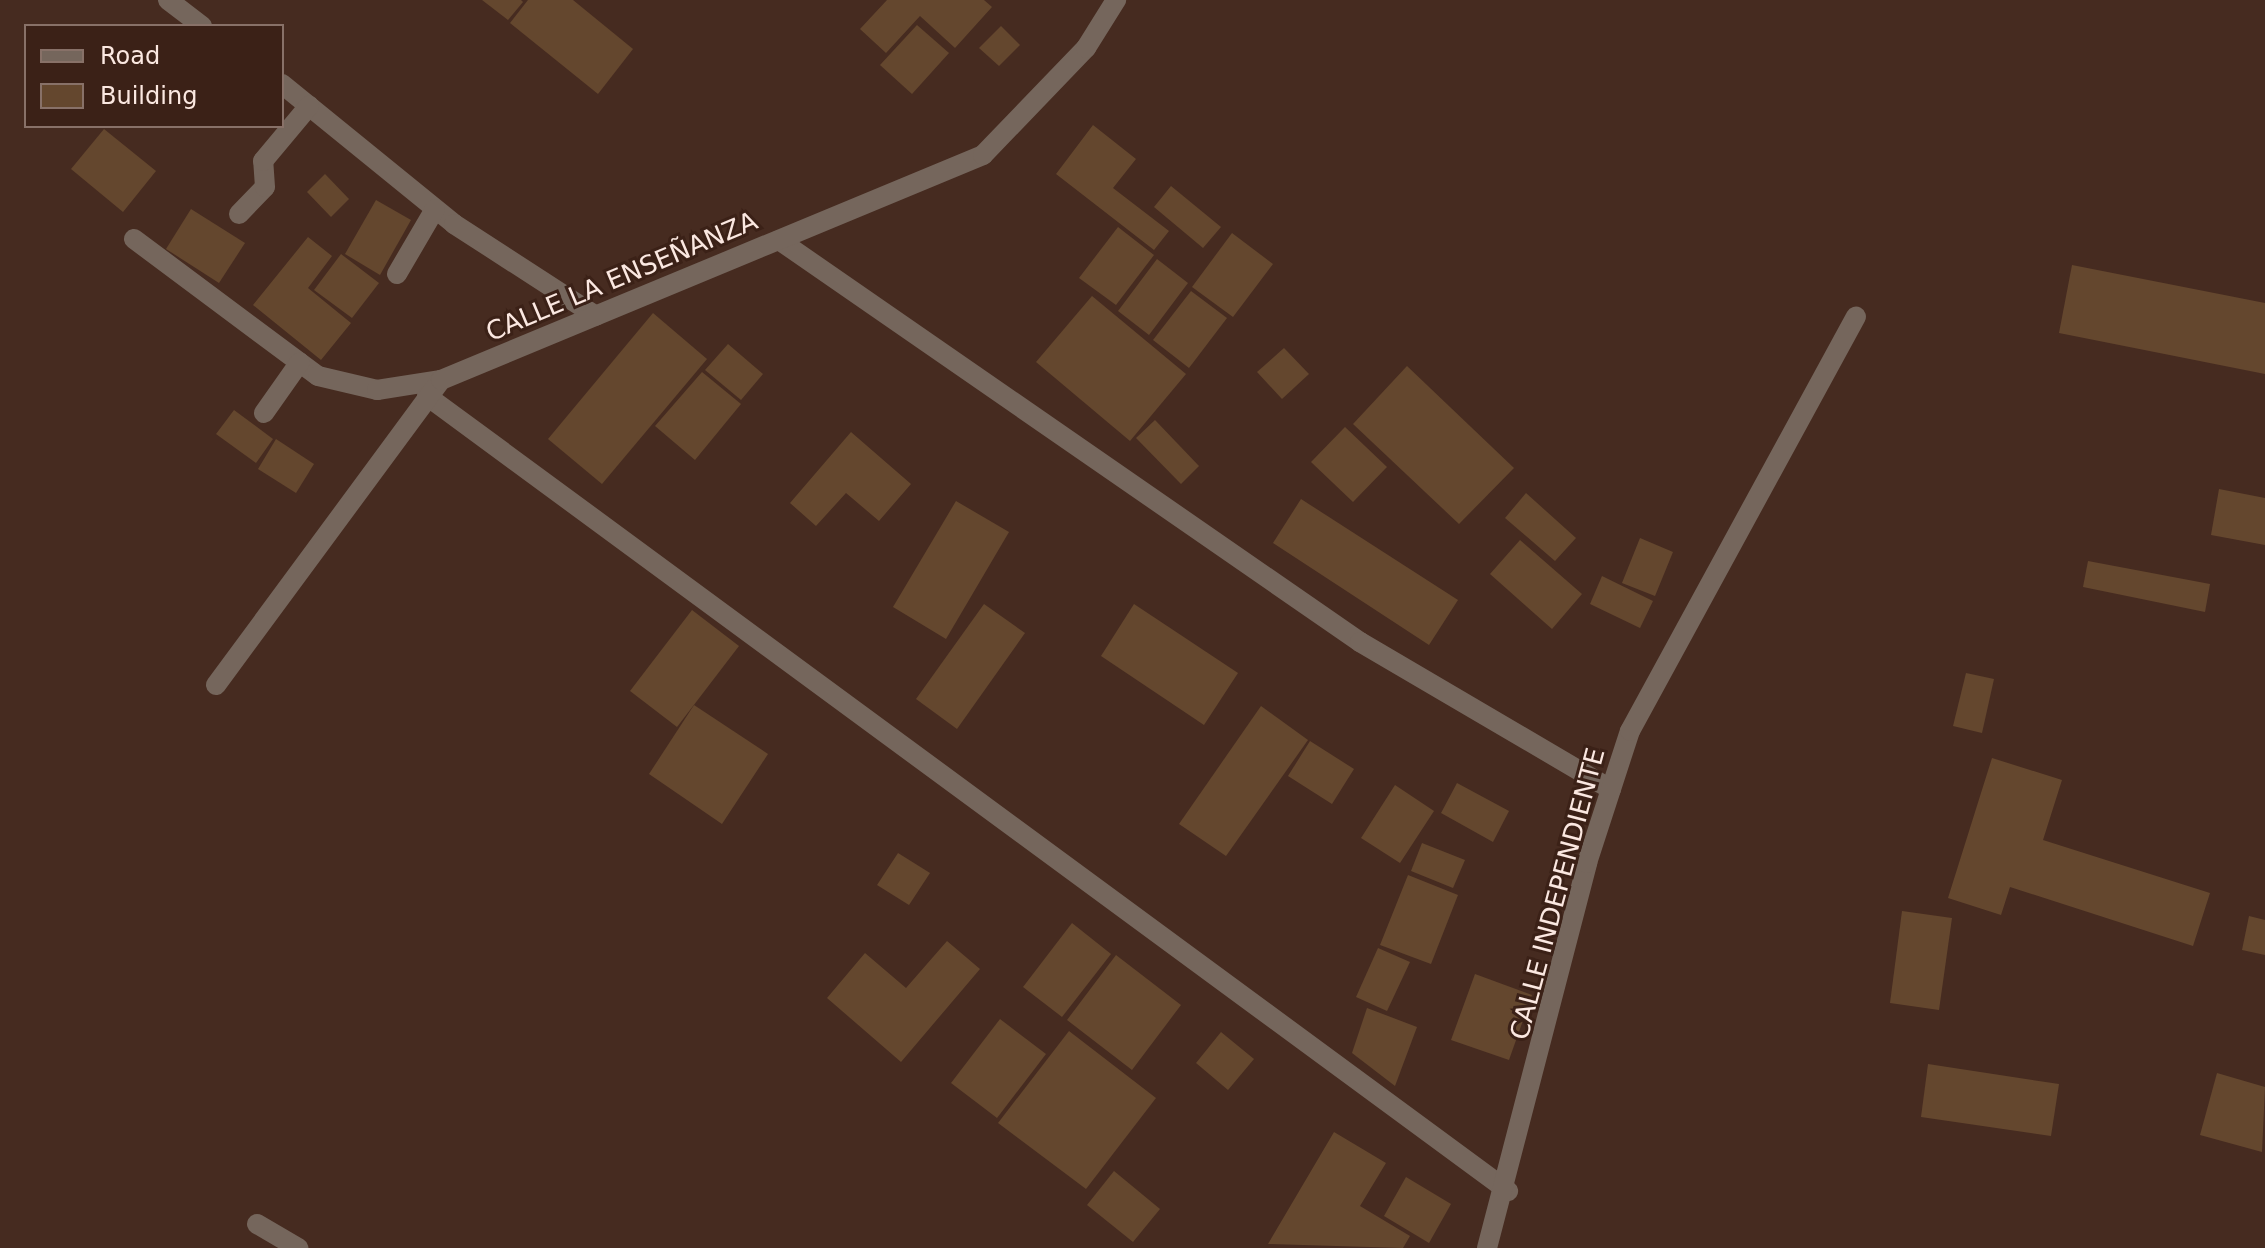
<!DOCTYPE html>
<html>
<head>
<meta charset="utf-8">
<style>
  body { margin:0 }
  #map { position:relative; width:2265px; height:1248px; overflow:hidden; background:#462b20; font-family:"DejaVu Sans",sans-serif }
  div>[style] { position:absolute }
  .building>* { inset:0; background:#64472e }
  .minor>* { height:20px; margin:-10px; padding:0 10px; transform-origin:10px; border-radius:10px; background:#75665c }
  span { translate:-50% -50%; white-space:nowrap; text-align:center; line-height:1.15; -webkit-text-stroke:6px #3b2117; paint-order:stroke }
  .street-label { font-size:26px; color:#fbe8e1 }
  .legend { position:absolute; left:24px; top:24px; width:260px; height:104px; box-sizing:border-box; background:#3b2117; border:2px solid #887168; margin:0; padding:10px 14px; list-style:none; font-size:24px; color:#fbe8e1 }
  .legend li { display:flex; align-items:center; gap:16px; height:40px }
  .legend b { width:40px; border:2px solid #887168 }
</style>
</head>
<body>
<div id="map">
  <div class="building">
    <i style="clip-path:polygon(482px 0,521px 0,523px 2px,508px 20px)"></i>
    <i style="clip-path:polygon(528px 0,573px 0,633px 49px,598px 94px,510px 23px)"></i>
    <i style="clip-path:polygon(887px 0,984px 0,992px 7px,955px 48px,920px 16px,886px 53px,860px 29px)"></i>
    <i style="clip-path:polygon(917px 25px,949px 53px,912px 94px,880px 65px)"></i>
    <i style="clip-path:polygon(1001px 26px,1020px 45px,999px 66px,979px 48px)"></i>
    <i style="clip-path:polygon(1093px 125px,1136px 159px,1113px 188px,1169px 231px,1154px 250px,1056px 174px)"></i>
    <i style="clip-path:polygon(104px 129px,156px 171px,123px 212px,71px 169px)"></i>
    <i style="clip-path:polygon(325px 174px,349px 199px,331px 217px,307px 192px)"></i>
    <i style="clip-path:polygon(1171px 186px,1221px 227px,1203px 248px,1154px 207px)"></i>
    <i style="clip-path:polygon(376px 200px,411px 220px,380px 275px,345px 254px)"></i>
    <i style="clip-path:polygon(191px 209px,245px 243px,219px 283px,166px 249px)"></i>
    <i style="clip-path:polygon(1118px 227px,1154px 255px,1116px 305px,1079px 278px)"></i>
    <i style="clip-path:polygon(1232px 233px,1273px 264px,1233px 317px,1192px 287px)"></i>
    <i style="clip-path:polygon(308px 237px,332px 256px,308px 288px,351px 323px,321px 360px,253px 305px)"></i>
    <i style="clip-path:polygon(341px 254px,379px 283px,352px 318px,314px 290px)"></i>
    <i style="clip-path:polygon(1157px 259px,1188px 283px,1149px 335px,1118px 311px)"></i>
    <i style="clip-path:polygon(2072px 265px,2265px 303px,2265px 374px,2059px 333px)"></i>
    <i style="clip-path:polygon(1191px 291px,1227px 318px,1189px 368px,1153px 340px)"></i>
    <i style="clip-path:polygon(1092px 296px,1186px 374px,1130px 441px,1036px 362px)"></i>
    <i style="clip-path:polygon(653px 313px,707px 359px,602px 484px,548px 439px)"></i>
    <i style="clip-path:polygon(728px 344px,763px 374px,741px 400px,705px 370px)"></i>
    <i style="clip-path:polygon(1284px 348px,1309px 374px,1282px 399px,1257px 372px)"></i>
    <i style="clip-path:polygon(1407px 366px,1514px 468px,1459px 524px,1353px 424px)"></i>
    <i style="clip-path:polygon(702px 372px,741px 404px,695px 460px,655px 426px)"></i>
    <i style="clip-path:polygon(234px 410px,273px 439px,256px 463px,216px 434px)"></i>
    <i style="clip-path:polygon(1155px 420px,1199px 466px,1181px 484px,1136px 438px)"></i>
    <i style="clip-path:polygon(1345px 427px,1387px 467px,1353px 502px,1311px 462px)"></i>
    <i style="clip-path:polygon(851px 432px,911px 484px,879px 521px,846px 493px,816px 526px,790px 503px)"></i>
    <i style="clip-path:polygon(276px 439px,314px 464px,296px 493px,258px 469px)"></i>
    <i style="clip-path:polygon(2219px 489px,2265px 498px,2265px 545px,2211px 535px)"></i>
    <i style="clip-path:polygon(1526px 493px,1576px 538px,1555px 561px,1505px 518px)"></i>
    <i style="clip-path:polygon(1301px 499px,1458px 600px,1429px 645px,1273px 543px)"></i>
    <i style="clip-path:polygon(956px 501px,1009px 532px,946px 639px,893px 607px)"></i>
    <i style="clip-path:polygon(1640px 538px,1673px 552px,1655px 596px,1622px 583px)"></i>
    <i style="clip-path:polygon(1520px 540px,1582px 594px,1552px 629px,1490px 574px)"></i>
    <i style="clip-path:polygon(2088px 561px,2210px 584px,2205px 612px,2083px 587px)"></i>
    <i style="clip-path:polygon(1602px 576px,1653px 601px,1640px 628px,1590px 604px)"></i>
    <i style="clip-path:polygon(984px 604px,1025px 633px,957px 729px,916px 699px)"></i>
    <i style="clip-path:polygon(1134px 604px,1238px 673px,1204px 725px,1101px 656px)"></i>
    <i style="clip-path:polygon(692px 610px,739px 646px,677px 727px,630px 691px)"></i>
    <i style="clip-path:polygon(1966px 673px,1994px 679px,1982px 733px,1953px 726px)"></i>
    <i style="clip-path:polygon(694px 705px,768px 754px,722px 824px,649px 774px)"></i>
    <i style="clip-path:polygon(1261px 706px,1308px 740px,1226px 856px,1179px 824px)"></i>
    <i style="clip-path:polygon(1310px 741px,1354px 769px,1332px 804px,1288px 776px)"></i>
    <i style="clip-path:polygon(1992px 758px,2062px 780px,2043px 840px,2210px 893px,2193px 946px,2010px 887px,2001px 915px,1948px 898px)"></i>
    <i style="clip-path:polygon(1457px 783px,1509px 811px,1493px 842px,1441px 813px)"></i>
    <i style="clip-path:polygon(1395px 785px,1434px 811px,1400px 863px,1361px 838px)"></i>
    <i style="clip-path:polygon(1422px 843px,1465px 860px,1453px 888px,1411px 871px)"></i>
    <i style="clip-path:polygon(898px 853px,930px 873px,909px 905px,877px 885px)"></i>
    <i style="clip-path:polygon(1408px 875px,1458px 895px,1431px 964px,1380px 945px)"></i>
    <i style="clip-path:polygon(1902px 911px,1952px 918px,1939px 1010px,1890px 1003px)"></i>
    <i style="clip-path:polygon(2249px 916px,2265px 920px,2265px 955px,2242px 950px)"></i>
    <i style="clip-path:polygon(1072px 923px,1111px 954px,1062px 1017px,1023px 987px)"></i>
    <i style="clip-path:polygon(947px 941px,980px 969px,901px 1062px,827px 998px,865px 953px,906px 988px)"></i>
    <i style="clip-path:polygon(1378px 948px,1410px 962px,1387px 1011px,1356px 997px)"></i>
    <i style="clip-path:polygon(1116px 955px,1181px 1005px,1132px 1070px,1067px 1020px)"></i>
    <i style="clip-path:polygon(1475px 974px,1532px 995px,1509px 1060px,1451px 1040px)"></i>
    <i style="clip-path:polygon(1367px 1008px,1417px 1027px,1395px 1086px,1352px 1053px)"></i>
    <i style="clip-path:polygon(1000px 1019px,1046px 1054px,997px 1118px,951px 1083px)"></i>
    <i style="clip-path:polygon(1069px 1031px,1156px 1098px,1086px 1189px,998px 1123px)"></i>
    <i style="clip-path:polygon(1221px 1032px,1254px 1059px,1228px 1090px,1196px 1063px)"></i>
    <i style="clip-path:polygon(1928px 1064px,2059px 1084px,2051px 1136px,1921px 1117px)"></i>
    <i style="clip-path:polygon(2217px 1073px,2265px 1087px,2262px 1152px,2200px 1135px)"></i>
    <i style="clip-path:polygon(1334px 1132px,1386px 1163px,1360px 1206px,1410px 1236px,1403px 1248px,1268px 1244px)"></i>
    <i style="clip-path:polygon(1114px 1171px,1160px 1209px,1133px 1242px,1087px 1205px)"></i>
    <i style="clip-path:polygon(1406px 1177px,1451px 1204px,1429px 1243px,1384px 1216px)"></i>
  </div>
  <div class="minor">
    <i style="left:168px;top:0;width:43px;rotate:37.4deg"></i>
    <i style="left:282px;top:84px;width:222px;rotate:39.1deg"></i>
    <i style="left:454px;top:224px;width:169px;rotate:32.9deg"></i>
    <i style="left:239px;top:214px;width:37px;rotate:-46deg"></i>
    <i style="left:265px;top:187px;width:26px;rotate:-94deg"></i>
    <i style="left:263px;top:161px;width:72px;rotate:-50.1deg"></i>
    <i style="left:134px;top:239px;width:229px;rotate:36.7deg"></i>
    <i style="left:318px;top:376px;width:61px;rotate:13.3deg"></i>
    <i style="left:377px;top:390px;width:65px;rotate:-8.9deg"></i>
    <i style="left:779px;top:240px;width:707px;rotate:34.68deg"></i>
    <i style="left:1360px;top:642px;width:291px;rotate:30.4deg"></i>
    <i style="left:397px;top:274px;width:75px;rotate:-59.7deg"></i>
    <i style="left:427px;top:396px;width:1342px;rotate:36.33deg"></i>
    <i style="left:264px;top:413px;width:62px;rotate:-54.8deg"></i>
    <i style="left:216px;top:685px;width:379px;rotate:-53.6deg"></i>
    <i style="left:441px;top:380px;width:587px;rotate:-22.54deg"></i>
    <i style="left:983px;top:155px;width:149px;rotate:-46.1deg"></i>
    <i style="left:1086px;top:48px;width:57px;rotate:-58deg"></i>
    <i style="left:257px;top:1224px;width:48px;rotate:30.3deg"></i>
    <i style="left:1487px;top:1248px;width:398px;rotate:-75.4deg"></i>
    <i style="left:1587px;top:863px;width:139px;rotate:-72deg"></i>
    <i style="left:1630px;top:731px;width:472px;rotate:-61.4deg"></i>
  </div>
  <div class="street-label">
    <span style="left:622px;top:277px;rotate:-23deg">CALLE LA ENSEÑANZA</span>
    <span style="left:1558px;top:894px;rotate:-75deg">CALLE INDEPENDIENTE</span>
  </div>
  <ul class="legend">
  <li><b style="height:10px;background:#75665c"></b>Road</li>
  <li><b style="height:22px;background:#64472e"></b>Building</li>
  </ul>
</div>
</body>
</html>
